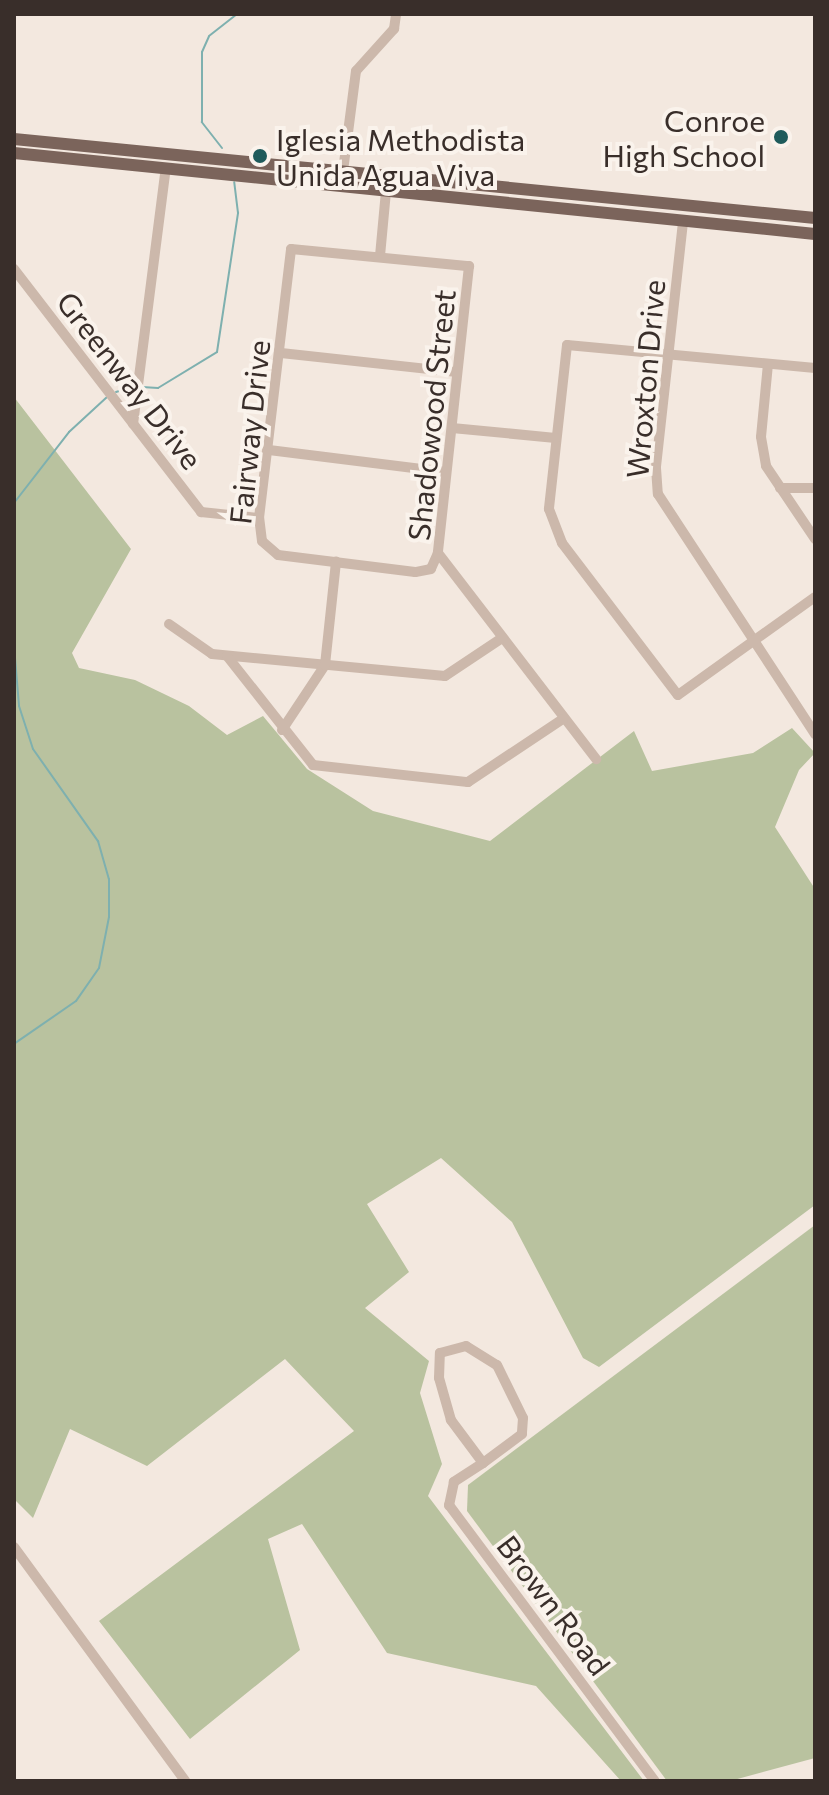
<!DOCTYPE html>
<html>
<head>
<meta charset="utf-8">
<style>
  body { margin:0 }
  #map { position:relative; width:829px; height:1795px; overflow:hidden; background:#f3e8df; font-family:Commissioner,sans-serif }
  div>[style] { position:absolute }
  .green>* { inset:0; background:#b9c29f }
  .stream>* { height:2px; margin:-1px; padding:0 1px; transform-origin:1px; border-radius:1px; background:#7eb0af }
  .minor>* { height:10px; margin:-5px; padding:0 5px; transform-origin:5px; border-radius:5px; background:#ccb8ab }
  .major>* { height:12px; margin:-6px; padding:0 6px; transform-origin:6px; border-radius:6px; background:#7b645b }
  .dots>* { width:22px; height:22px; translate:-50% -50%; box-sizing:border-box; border:4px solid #faf3ec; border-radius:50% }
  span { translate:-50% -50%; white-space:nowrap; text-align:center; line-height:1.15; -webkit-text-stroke:8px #faf3ec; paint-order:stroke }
  .poi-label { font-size:30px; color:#392e2a }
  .right { translate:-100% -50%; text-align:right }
  .left { translate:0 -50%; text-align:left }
  .street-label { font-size:30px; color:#392e2a }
  .frame { position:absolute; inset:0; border:16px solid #392e2a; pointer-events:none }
</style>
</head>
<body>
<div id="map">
  <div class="green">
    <i style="clip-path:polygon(14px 397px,131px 549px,72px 653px,79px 668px,135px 680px,189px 706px,227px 735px,263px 716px,307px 769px,373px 811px,490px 841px,634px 731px,652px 771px,753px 753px,792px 728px,815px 753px,799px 770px,775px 827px,815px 889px,815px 1205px,599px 1367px,583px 1358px,512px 1222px,441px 1158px,367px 1204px,409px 1272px,365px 1308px,429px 1361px,420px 1393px,442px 1464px,428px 1496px,644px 1781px,621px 1781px,536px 1686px,387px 1653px,302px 1524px,268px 1539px,300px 1650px,190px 1739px,99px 1621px,354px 1431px,285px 1359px,147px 1466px,70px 1429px,33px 1518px,14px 1499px)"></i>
    <i style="clip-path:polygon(815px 1225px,815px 1758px,730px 1781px,667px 1781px,467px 1511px,468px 1485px)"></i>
  </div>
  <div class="stream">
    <i style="left:222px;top:148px;width:33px;rotate:-128deg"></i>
    <i style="left:202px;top:122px;width:70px;rotate:-90deg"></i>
    <i style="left:202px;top:52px;width:17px;rotate:-66deg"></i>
    <i style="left:209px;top:36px;width:36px;rotate:-38deg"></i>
    <i style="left:142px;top:387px;width:16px;rotate:4deg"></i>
    <i style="left:158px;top:388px;width:69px;rotate:-31.4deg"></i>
    <i style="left:217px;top:352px;width:141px;rotate:-81.4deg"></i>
    <i style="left:238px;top:213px;width:31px;rotate:-97deg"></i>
    <i style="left:116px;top:392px;width:21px;rotate:-17deg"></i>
    <i style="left:14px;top:503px;width:90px;rotate:-52.2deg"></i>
    <i style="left:69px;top:432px;width:52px;rotate:-42.6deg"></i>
    <i style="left:14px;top:646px;width:60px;rotate:85.2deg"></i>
    <i style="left:19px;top:706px;width:45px;rotate:72deg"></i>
    <i style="left:33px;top:749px;width:113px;rotate:54.8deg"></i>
    <i style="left:98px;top:841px;width:40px;rotate:74deg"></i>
    <i style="left:109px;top:879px;width:38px;rotate:90deg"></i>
    <i style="left:109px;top:917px;width:52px;rotate:101.1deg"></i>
    <i style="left:99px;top:968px;width:40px;rotate:124.9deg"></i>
    <i style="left:76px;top:1001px;width:75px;rotate:145.3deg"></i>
  </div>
  <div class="minor">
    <i style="left:343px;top:171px;width:101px;rotate:-82.6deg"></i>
    <i style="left:356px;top:71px;width:57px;rotate:-47.9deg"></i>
    <i style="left:394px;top:29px;width:15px;rotate:-82deg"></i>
    <i style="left:683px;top:222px;width:247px;rotate:96.3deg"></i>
    <i style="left:656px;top:468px;width:26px;rotate:86deg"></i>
    <i style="left:658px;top:494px;width:287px;rotate:56.8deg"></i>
    <i style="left:380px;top:256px;width:65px;rotate:-84.7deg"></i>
    <i style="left:14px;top:269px;width:307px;rotate:52.4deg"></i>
    <i style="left:201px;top:512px;width:58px;rotate:5.9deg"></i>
    <i style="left:281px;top:353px;width:177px;rotate:6.2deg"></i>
    <i style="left:768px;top:364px;width:73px;rotate:95.5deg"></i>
    <i style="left:761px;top:437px;width:29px;rotate:80deg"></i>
    <i style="left:766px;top:466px;width:88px;rotate:56.1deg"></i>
    <i style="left:815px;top:368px;width:249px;rotate:-174.7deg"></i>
    <i style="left:567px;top:345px;width:165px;rotate:96.3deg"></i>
    <i style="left:549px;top:509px;width:36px;rotate:69deg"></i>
    <i style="left:562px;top:543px;width:191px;rotate:52.7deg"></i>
    <i style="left:678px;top:695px;width:168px;rotate:-35.6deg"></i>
    <i style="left:133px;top:424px;width:258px;rotate:-82.7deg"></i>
    <i style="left:452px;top:428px;width:104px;rotate:5.5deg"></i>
    <i style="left:269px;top:450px;width:178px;rotate:7.1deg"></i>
    <i style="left:780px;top:488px;width:35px"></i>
    <i style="left:438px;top:553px;width:17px;rotate:114deg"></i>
    <i style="left:431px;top:569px;width:16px;rotate:169deg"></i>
    <i style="left:415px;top:572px;width:138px;rotate:-172.9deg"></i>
    <i style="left:278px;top:555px;width:21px;rotate:-139deg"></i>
    <i style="left:262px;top:541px;width:23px;rotate:-97deg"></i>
    <i style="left:259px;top:518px;width:271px;rotate:-83.2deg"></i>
    <i style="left:291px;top:249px;width:179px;rotate:5.5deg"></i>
    <i style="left:469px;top:266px;width:289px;rotate:96.2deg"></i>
    <i style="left:438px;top:553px;width:260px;rotate:52.5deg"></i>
    <i style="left:169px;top:624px;width:52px;rotate:34.9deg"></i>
    <i style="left:212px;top:654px;width:234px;rotate:5.4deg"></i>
    <i style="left:445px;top:676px;width:69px;rotate:-33.7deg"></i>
    <i style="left:227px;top:656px;width:139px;rotate:51.7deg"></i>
    <i style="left:313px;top:765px;width:156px;rotate:6.3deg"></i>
    <i style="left:468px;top:782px;width:114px;rotate:-33.6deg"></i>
    <i style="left:282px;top:730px;width:78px;rotate:-56.5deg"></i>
    <i style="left:325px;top:665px;width:104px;rotate:-83.9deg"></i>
    <i style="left:466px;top:1346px;width:36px;rotate:32deg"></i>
    <i style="left:497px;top:1365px;width:59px;rotate:63.9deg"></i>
    <i style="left:523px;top:1418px;width:16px;rotate:94deg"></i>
    <i style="left:522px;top:1434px;width:49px;rotate:143.4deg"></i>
    <i style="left:483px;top:1463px;width:54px;rotate:-126.7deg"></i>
    <i style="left:451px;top:1420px;width:44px;rotate:-105.9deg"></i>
    <i style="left:439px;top:1378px;width:25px;rotate:-88deg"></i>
    <i style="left:440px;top:1353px;width:27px;rotate:-15deg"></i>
    <i style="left:483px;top:1463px;width:35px;rotate:147deg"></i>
    <i style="left:454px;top:1482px;width:24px;rotate:102deg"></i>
    <i style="left:449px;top:1505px;width:344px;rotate:53.3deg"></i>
    <i style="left:14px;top:1547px;width:290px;rotate:53.8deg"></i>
  </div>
  <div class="major">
    <i style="left:14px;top:139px;width:805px;rotate:5.63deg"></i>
    <i style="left:14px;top:153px;width:805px;rotate:5.77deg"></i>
  </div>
  <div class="dots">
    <i style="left:781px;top:137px;background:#1f5b5b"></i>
    <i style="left:260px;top:156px;background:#1f5b5b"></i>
  </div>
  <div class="poi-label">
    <span class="right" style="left:765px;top:137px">Conroe<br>High School</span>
    <span class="left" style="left:276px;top:156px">Iglesia Methodista<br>Unida Agua Viva</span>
  </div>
  <div class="street-label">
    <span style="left:645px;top:379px;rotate:-85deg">Wroxton Drive</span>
    <span style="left:130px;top:380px;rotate:52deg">Greenway Drive</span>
    <span style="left:431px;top:415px;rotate:-84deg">Shadowood Street</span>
    <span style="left:249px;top:432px;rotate:-84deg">Fairway Drive</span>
    <span style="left:554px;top:1605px;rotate:53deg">Brown Road</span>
  </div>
  <div class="frame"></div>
</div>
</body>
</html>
